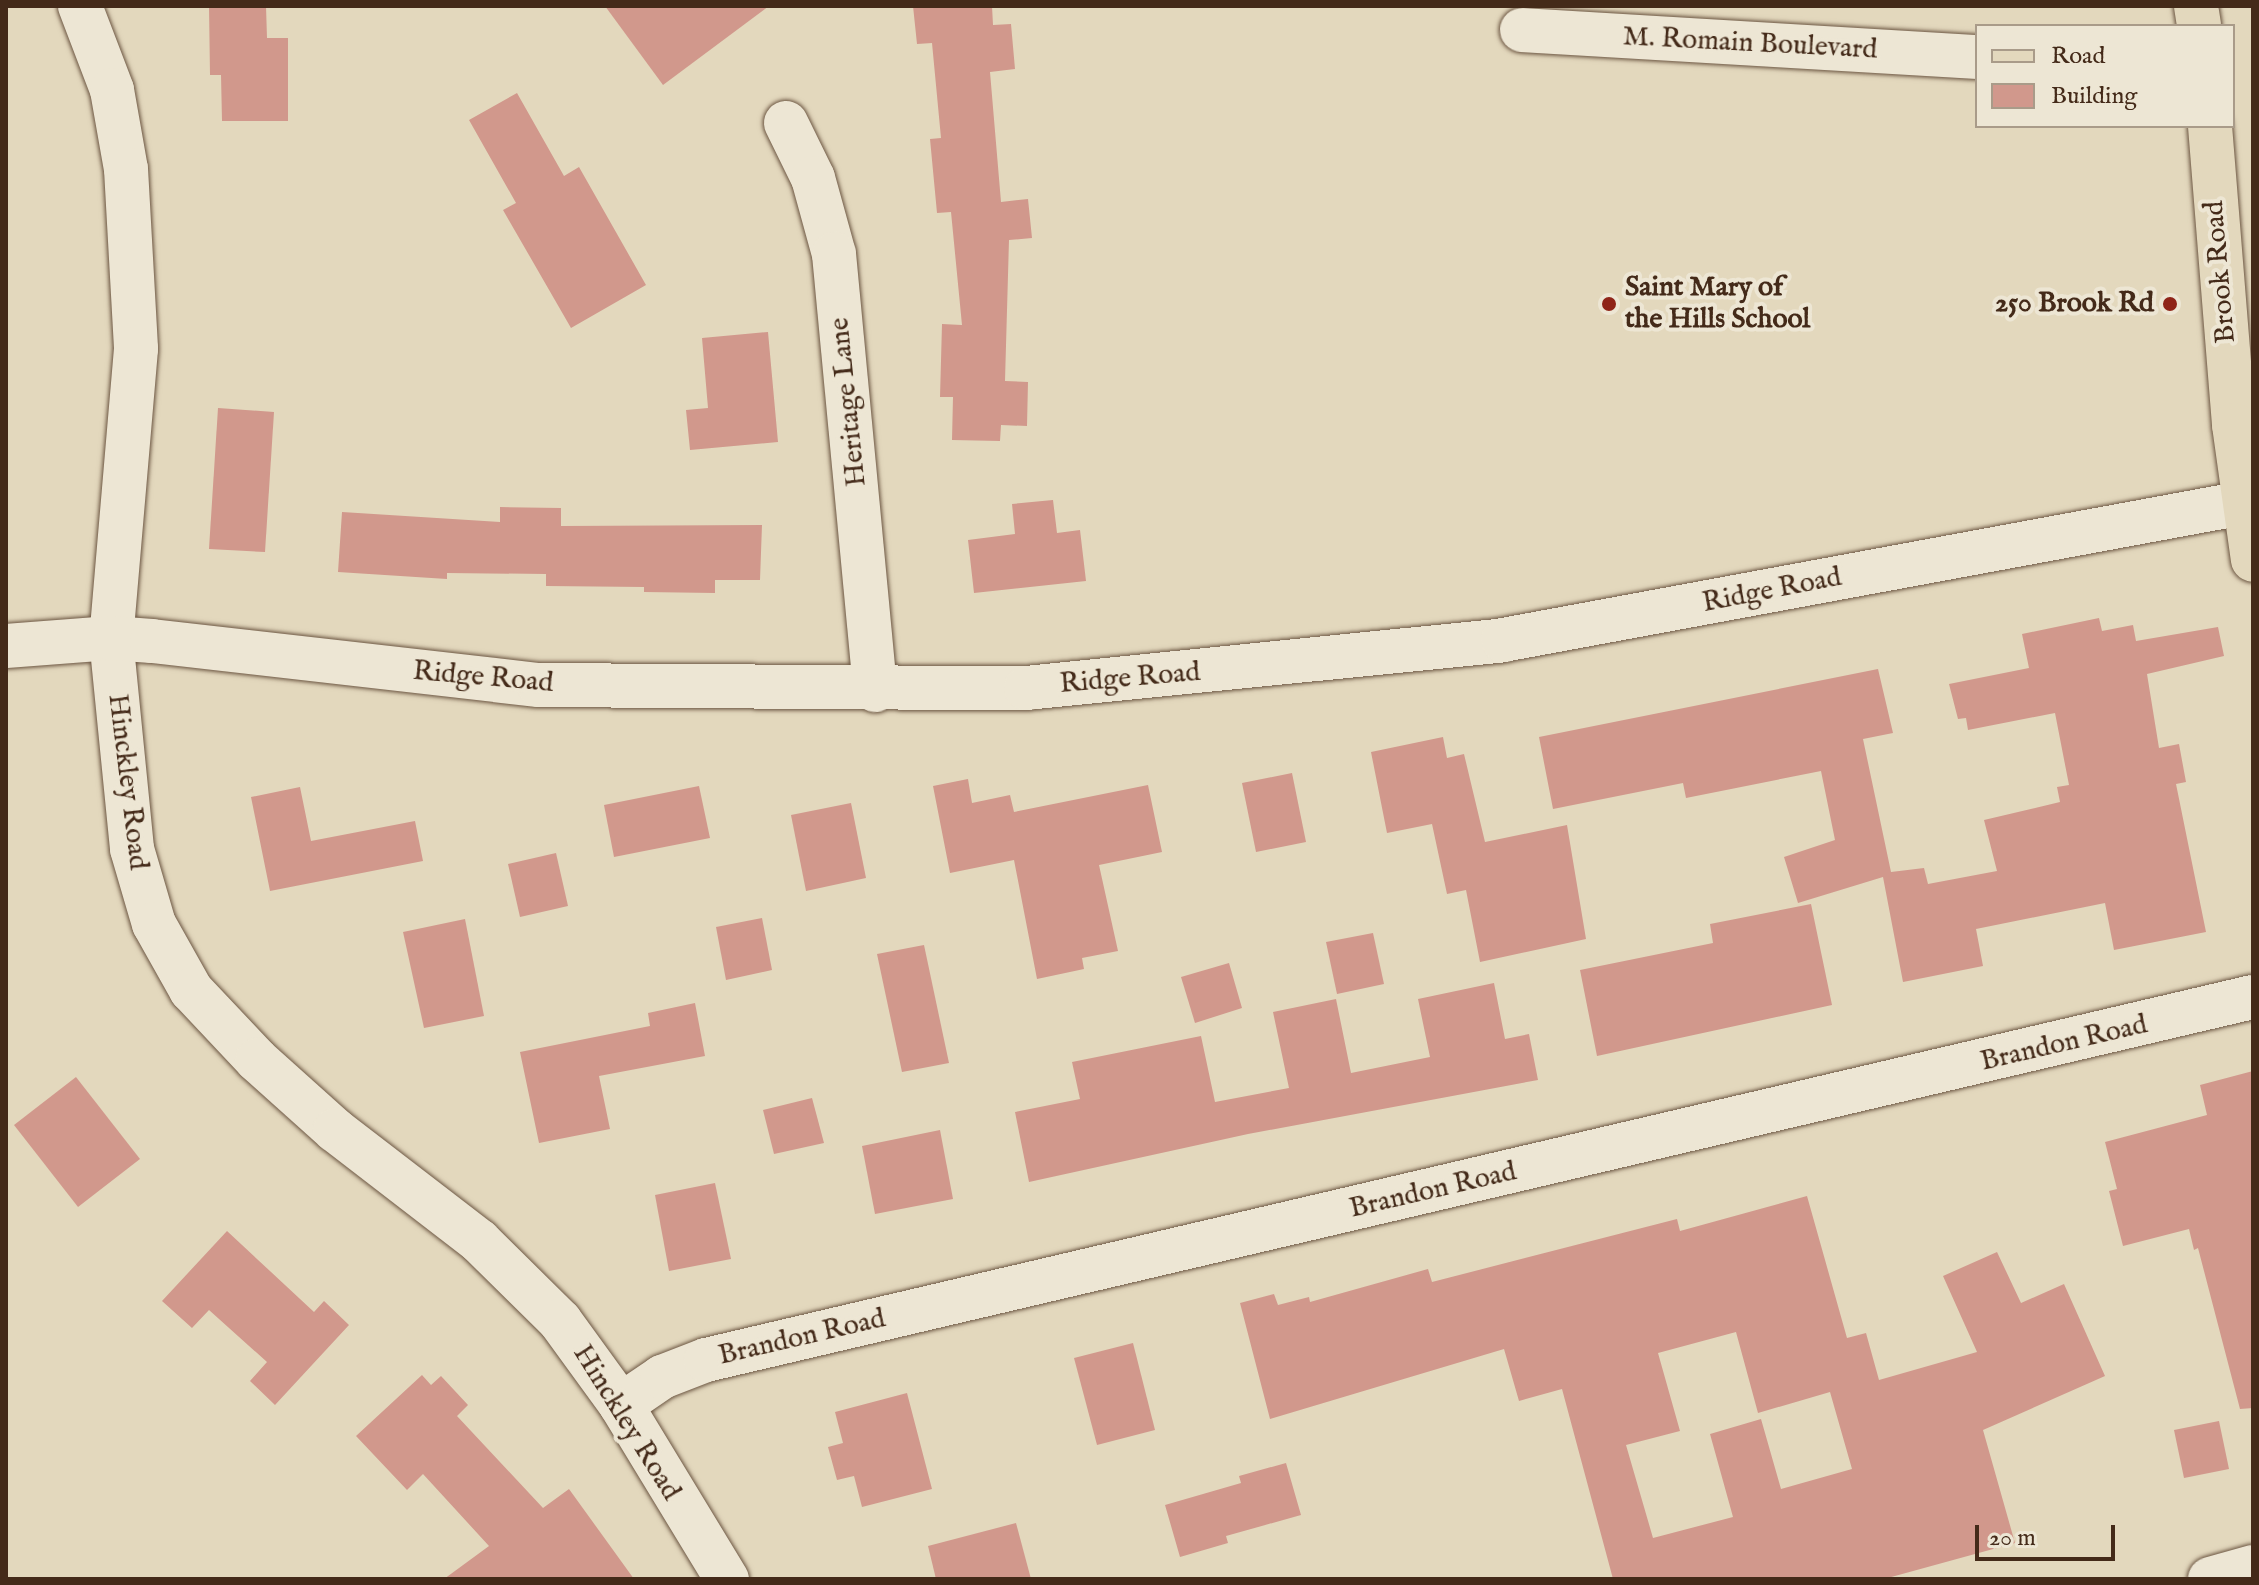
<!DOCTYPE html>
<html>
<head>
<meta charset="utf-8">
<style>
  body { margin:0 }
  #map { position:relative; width:2259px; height:1585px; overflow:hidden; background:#e3d8bd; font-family:"IM FELL English",serif }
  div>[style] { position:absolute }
  .building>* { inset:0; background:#d1988c }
  .roads { filter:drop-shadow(0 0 2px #6c5642) drop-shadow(0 0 2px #6c5642) }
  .minor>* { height:44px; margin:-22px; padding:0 22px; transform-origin:22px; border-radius:22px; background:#ede6d4 }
  .major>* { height:44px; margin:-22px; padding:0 22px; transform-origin:22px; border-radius:22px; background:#e3d8bd }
  .dots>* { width:22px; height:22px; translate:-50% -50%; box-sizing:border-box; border:4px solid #ede6d4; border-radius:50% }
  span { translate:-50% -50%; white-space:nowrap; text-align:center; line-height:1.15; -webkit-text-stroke:8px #ede6d4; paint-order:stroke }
  .street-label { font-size:28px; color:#442a19 }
  .poi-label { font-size:28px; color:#442a19; font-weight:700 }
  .left { translate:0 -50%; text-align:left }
  .right { translate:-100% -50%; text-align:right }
  .frame { position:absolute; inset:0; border:8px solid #442a19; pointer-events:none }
  .legend { position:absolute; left:1975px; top:24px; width:260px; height:104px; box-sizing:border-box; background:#ede6d4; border:2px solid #a99b89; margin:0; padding:10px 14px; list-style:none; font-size:24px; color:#442a19 }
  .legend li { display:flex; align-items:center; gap:16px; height:40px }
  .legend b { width:40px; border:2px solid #a99b89 }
  .scale { position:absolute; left:1975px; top:1525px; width:140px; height:36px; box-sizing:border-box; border:4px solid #442a19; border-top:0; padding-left:10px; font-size:24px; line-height:28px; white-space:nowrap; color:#442a19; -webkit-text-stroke:6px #ede6d4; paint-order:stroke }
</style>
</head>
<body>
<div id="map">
  <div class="building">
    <i style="clip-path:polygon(209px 6px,266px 6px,267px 38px,288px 38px,288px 121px,222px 121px,221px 75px,210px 75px)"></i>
    <i style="clip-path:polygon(605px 6px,769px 6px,663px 85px)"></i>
    <i style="clip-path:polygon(913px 6px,992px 6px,993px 25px,1011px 24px,1015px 69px,990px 72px,1001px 202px,1028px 199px,1032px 238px,1009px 240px,1005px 381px,1028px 382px,1027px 426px,1001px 425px,1000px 441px,952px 440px,953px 397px,940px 397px,942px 324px,962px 325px,951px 212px,937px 213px,930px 139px,941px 138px,932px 43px,917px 44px)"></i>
    <i style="clip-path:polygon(517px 93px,564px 176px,579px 167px,646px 285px,571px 328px,503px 210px,516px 203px,469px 120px)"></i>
    <i style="clip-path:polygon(768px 332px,778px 442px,690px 450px,686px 410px,708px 408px,702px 338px)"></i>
    <i style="clip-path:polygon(218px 408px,274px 412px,265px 552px,209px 549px)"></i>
    <i style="clip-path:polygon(1053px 500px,1057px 533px,1080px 530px,1086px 581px,974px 593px,968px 540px,1015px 534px,1012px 504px)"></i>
    <i style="clip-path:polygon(500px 507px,561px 508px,561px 526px,762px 525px,760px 580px,715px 580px,715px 593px,644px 592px,644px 587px,546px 586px,546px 574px,447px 573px,447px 579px,338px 572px,342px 512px,500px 522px)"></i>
    <i style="clip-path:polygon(2099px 618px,2102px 631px,2133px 625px,2136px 641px,2218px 627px,2224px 656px,2147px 674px,2159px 748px,2179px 744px,2186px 782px,2176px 784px,2206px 932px,2114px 950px,2105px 903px,1976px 929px,1983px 966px,1903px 982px,1883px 877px,1798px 903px,1784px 857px,1835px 840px,1821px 771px,1686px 798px,1683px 783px,1553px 809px,1539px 737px,1878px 669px,1893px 733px,1863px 739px,1891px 872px,1924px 868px,1928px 884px,1997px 871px,1984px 820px,2060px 802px,2057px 787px,2069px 785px,2055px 713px,1968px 730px,1966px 718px,1958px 719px,1949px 684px,2029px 668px,2022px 634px)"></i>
    <i style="clip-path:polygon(1443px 737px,1447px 758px,1464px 754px,1485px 842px,1567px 825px,1586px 939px,1480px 962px,1466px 890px,1447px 894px,1432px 824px,1387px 833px,1371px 752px)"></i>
    <i style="clip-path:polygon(1292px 773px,1306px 842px,1256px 852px,1242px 783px)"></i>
    <i style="clip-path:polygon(968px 779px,972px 803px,1010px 795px,1014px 812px,1148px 785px,1162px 852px,1099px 865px,1118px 951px,1082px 958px,1084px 969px,1037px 979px,1014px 860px,950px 873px,933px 786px)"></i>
    <i style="clip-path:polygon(699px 786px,710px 838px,614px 857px,604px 805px)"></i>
    <i style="clip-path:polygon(300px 787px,311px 841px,415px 821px,423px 861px,270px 891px,251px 797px)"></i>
    <i style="clip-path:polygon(851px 803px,866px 878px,806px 891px,791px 815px)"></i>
    <i style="clip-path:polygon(556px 853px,568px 906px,520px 917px,508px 864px)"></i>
    <i style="clip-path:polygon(1811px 904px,1832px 1005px,1597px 1056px,1580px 970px,1713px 943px,1710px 924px)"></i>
    <i style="clip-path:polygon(762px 918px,772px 970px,726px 980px,716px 927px)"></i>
    <i style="clip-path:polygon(465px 919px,484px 1016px,424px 1028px,403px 932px)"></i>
    <i style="clip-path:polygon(1373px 933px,1384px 984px,1337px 994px,1326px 942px)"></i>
    <i style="clip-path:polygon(924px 945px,949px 1063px,902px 1072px,877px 954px)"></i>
    <i style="clip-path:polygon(1229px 963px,1242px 1008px,1195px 1023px,1181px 977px)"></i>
    <i style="clip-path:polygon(1494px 983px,1505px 1039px,1529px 1034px,1538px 1080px,1248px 1134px,1029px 1182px,1015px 1112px,1080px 1099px,1072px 1062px,1201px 1036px,1215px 1102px,1289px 1088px,1273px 1012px,1336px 999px,1351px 1073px,1430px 1057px,1418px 999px)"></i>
    <i style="clip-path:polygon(695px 1003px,705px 1056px,599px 1076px,610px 1129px,539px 1143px,520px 1052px,650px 1026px,648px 1013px)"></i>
    <i style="clip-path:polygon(2253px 1071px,2253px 1408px,2240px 1409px,2198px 1248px,2194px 1250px,2189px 1229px,2123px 1246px,2109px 1191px,2117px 1189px,2105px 1142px,2207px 1115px,2200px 1085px)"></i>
    <i style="clip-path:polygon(76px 1077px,140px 1159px,78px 1207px,14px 1125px)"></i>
    <i style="clip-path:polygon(812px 1098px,824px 1143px,774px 1154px,763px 1110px)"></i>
    <i style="clip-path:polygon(940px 1130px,953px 1199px,875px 1214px,862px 1146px)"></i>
    <i style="clip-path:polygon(715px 1183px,731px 1259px,669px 1271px,655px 1195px)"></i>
    <i style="clip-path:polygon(evenodd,1807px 1196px,1847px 1338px,1866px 1333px,1879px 1380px,1977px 1352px,1943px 1276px,1997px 1252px,2021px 1303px,2064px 1284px,2105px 1376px,1983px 1430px,2015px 1543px,1884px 1579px,1613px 1579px,1562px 1389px,1519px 1401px,1504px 1349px,1270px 1419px,1240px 1303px,1274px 1294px,1278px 1305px,1309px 1297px,1310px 1302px,1428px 1269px,1432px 1282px,1677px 1219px,1680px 1231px,1807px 1196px,1736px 1332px,1758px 1413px,1830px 1392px,1852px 1469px,1781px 1489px,1761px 1419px,1710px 1434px,1733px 1517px,1653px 1538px,1626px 1445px,1680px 1431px,1658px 1353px,1736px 1332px)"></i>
    <i style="clip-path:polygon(227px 1231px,314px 1312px,324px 1301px,349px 1325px,275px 1405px,250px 1381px,267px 1362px,209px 1310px,192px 1328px,162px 1301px)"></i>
    <i style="clip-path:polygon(1133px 1343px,1155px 1430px,1097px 1445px,1074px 1358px)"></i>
    <i style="clip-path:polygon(422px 1375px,431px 1385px,441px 1376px,468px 1405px,457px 1416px,543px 1508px,569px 1489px,634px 1579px,444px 1579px,489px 1546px,423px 1474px,407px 1490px,356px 1436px)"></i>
    <i style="clip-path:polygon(907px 1393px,932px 1489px,862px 1507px,854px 1476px,837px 1480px,828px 1447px,843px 1443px,835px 1412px)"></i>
    <i style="clip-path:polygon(2219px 1421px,2229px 1469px,2184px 1478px,2174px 1430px)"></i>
    <i style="clip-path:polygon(1286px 1463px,1301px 1515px,1226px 1536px,1228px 1543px,1180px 1557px,1165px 1505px,1241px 1483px,1239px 1476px)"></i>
    <i style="clip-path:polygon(1016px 1523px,1031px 1579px,936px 1579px,928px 1546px)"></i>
  </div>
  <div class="roads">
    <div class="minor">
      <i style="left:80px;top:6px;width:90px;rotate:69.1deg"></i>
      <i style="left:112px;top:90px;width:80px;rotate:80deg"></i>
      <i style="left:126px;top:169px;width:180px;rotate:86.8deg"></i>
      <i style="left:136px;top:349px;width:290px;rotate:94.9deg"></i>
      <i style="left:111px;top:638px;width:212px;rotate:84.3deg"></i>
      <i style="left:132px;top:849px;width:78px;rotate:73.7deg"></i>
      <i style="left:154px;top:924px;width:76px;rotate:60.7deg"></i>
      <i style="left:191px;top:990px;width:96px;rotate:46.7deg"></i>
      <i style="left:257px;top:1060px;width:105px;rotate:41.9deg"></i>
      <i style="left:335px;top:1130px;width:182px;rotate:37.6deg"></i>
      <i style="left:479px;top:1241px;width:114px;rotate:44.6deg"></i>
      <i style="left:560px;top:1321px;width:104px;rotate:54deg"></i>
      <i style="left:621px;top:1405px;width:204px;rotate:58.7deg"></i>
      <i style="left:1522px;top:30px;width:456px;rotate:3.4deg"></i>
      <i style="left:786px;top:123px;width:61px;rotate:63.9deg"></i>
      <i style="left:813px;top:178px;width:79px;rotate:74.6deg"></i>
      <i style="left:834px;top:254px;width:438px;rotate:84.6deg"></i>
      <i style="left:6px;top:646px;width:105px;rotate:-4.4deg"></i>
      <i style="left:111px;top:638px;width:41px;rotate:4.2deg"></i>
      <i style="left:152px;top:641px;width:389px;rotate:6.5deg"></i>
      <i style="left:539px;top:685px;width:487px;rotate:0.4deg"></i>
      <i style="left:1026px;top:688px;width:479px;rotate:-5.7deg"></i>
      <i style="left:1503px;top:640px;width:753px;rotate:-10.49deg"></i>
      <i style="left:621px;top:1405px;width:50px;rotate:-34.3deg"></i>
      <i style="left:662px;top:1377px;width:47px;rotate:-21.1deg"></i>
      <i style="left:706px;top:1360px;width:1589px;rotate:-13.21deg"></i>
      <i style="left:2210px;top:1579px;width:45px;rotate:-15.6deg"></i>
    </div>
    <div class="major">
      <i style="left:2196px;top:6px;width:20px;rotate:81deg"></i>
      <i style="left:2210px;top:126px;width:300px;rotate:85.4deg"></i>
      <i style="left:2234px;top:425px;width:136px;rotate:82deg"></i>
    </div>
  </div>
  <div class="dots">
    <i style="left:1609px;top:304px;background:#8f2418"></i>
    <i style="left:2170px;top:304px;background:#8f2418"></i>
  </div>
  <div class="street-label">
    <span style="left:1750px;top:44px;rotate:3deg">M. Romain Boulevard</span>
    <span style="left:2221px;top:272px;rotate:-95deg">Brook Road</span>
    <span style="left:849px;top:402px;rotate:-96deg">Heritage Lane</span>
    <span style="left:1772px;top:591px;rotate:-11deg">Ridge Road</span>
    <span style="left:483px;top:678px;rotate:5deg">Ridge Road</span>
    <span style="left:1130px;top:679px;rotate:-5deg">Ridge Road</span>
    <span style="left:127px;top:782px;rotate:83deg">Hinckley Road</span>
    <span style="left:2064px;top:1044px;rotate:-13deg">Brandon Road</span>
    <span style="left:1433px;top:1191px;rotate:-13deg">Brandon Road</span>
    <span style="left:802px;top:1338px;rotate:-13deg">Brandon Road</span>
    <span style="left:626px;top:1423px;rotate:58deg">Hinckley Road</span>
  </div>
  <div class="poi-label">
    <span class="left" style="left:1625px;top:304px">Saint Mary of<br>the Hills School</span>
    <span class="right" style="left:2154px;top:304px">250 Brook Rd</span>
  </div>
  <div class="frame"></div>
  <ul class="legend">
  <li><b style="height:10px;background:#e3d8bd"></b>Road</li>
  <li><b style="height:22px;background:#d1988c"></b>Building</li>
  </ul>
  <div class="scale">20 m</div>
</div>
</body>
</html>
